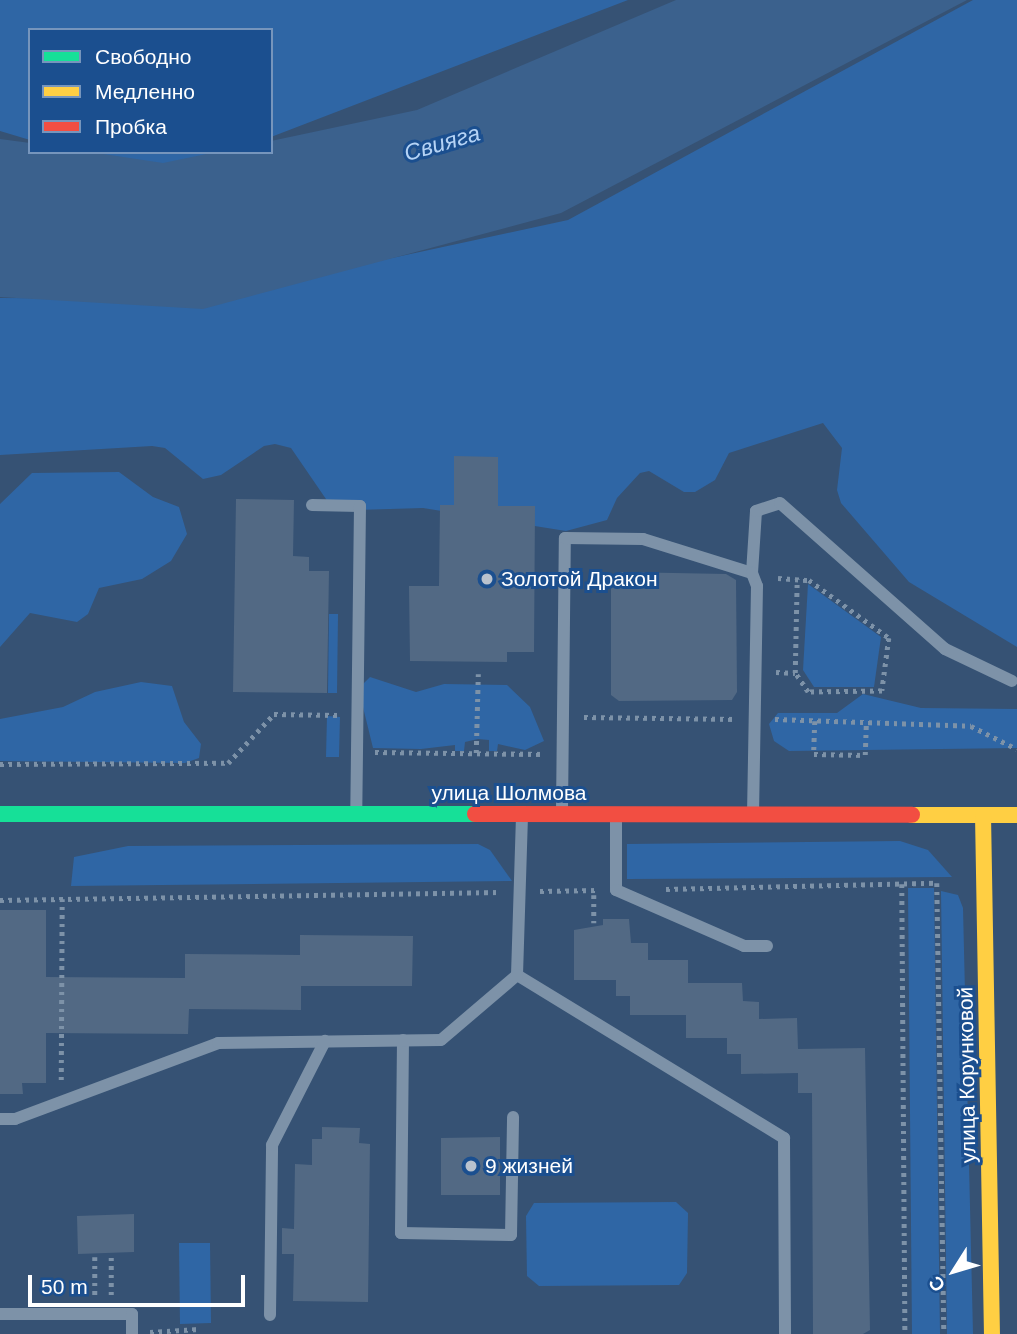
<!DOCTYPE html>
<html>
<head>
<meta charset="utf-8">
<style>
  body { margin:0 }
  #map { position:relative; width:1017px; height:1334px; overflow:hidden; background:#365274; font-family:Arial,sans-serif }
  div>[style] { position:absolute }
  .green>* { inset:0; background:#2f66a5 }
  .water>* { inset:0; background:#3b618d }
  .building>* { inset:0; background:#526984 }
  .path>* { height:4.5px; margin-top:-2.25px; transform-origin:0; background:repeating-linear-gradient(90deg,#7d92a8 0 3.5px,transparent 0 8.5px) }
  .lane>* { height:12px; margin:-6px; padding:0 6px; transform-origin:6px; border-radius:6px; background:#7d92a8 }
  .fast>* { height:16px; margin:-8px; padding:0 8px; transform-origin:8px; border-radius:8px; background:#16e098 }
  .slow>* { height:16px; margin:-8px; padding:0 8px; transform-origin:8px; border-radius:8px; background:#ffcf43 }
  .jam>* { height:16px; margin:-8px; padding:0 8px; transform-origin:8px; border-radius:8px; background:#f24e42 }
  .dots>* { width:19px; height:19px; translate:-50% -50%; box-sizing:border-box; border:4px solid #1b4f8f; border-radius:50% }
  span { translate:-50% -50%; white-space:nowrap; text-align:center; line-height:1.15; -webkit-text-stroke:6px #1b4f8f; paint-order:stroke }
  .poi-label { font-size:21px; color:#fff }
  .left { translate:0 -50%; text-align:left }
  .street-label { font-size:21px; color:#fff }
  .water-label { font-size:23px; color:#b5d3f5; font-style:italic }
  .legend { position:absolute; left:28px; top:28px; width:245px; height:126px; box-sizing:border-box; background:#1b4f8f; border:2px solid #7695bc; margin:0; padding:9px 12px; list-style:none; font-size:21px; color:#fff }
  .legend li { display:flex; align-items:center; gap:14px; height:35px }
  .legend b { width:35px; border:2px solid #7695bc }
  .north { position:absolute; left:919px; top:1236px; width:70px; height:70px; -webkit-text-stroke:5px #1b4f8f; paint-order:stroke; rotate:233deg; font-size:19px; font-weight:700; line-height:28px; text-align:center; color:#fff }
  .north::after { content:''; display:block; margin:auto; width:24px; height:32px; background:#fff; clip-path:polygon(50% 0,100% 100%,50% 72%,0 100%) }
  .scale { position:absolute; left:28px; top:1275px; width:217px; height:32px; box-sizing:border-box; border:4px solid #fff; border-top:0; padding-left:9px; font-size:21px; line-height:24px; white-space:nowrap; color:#fff; -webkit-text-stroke:5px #1b4f8f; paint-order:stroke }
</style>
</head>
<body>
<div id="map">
  <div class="green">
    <i style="clip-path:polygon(0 0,628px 0,271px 137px,271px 30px,30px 30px,30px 140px,0 131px)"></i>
    <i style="clip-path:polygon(973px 0,1017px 0,1017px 647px,909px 582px,841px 503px,837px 490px,842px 448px,823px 423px,729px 453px,715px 480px,695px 492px,684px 492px,649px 471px,640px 473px,617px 498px,607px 520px,566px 531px,423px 508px,356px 510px,328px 502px,291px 448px,275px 444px,264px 446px,221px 475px,203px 479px,165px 448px,152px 446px,0 455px,0 298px,202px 299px,568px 220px)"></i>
    <i style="clip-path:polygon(70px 152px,232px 152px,159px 180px)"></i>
    <i style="clip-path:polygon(119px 472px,153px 497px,179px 507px,187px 534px,171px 561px,142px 579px,99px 588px,88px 614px,77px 622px,30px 613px,0 647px,0 504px,32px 473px)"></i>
    <i style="clip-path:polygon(808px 584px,881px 637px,874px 687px,814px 687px,803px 670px)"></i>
    <i style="clip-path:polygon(329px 614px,338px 614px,337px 693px,328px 693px)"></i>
    <i style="clip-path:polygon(370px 677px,416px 692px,444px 684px,507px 685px,530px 707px,544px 741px,525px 750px,498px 744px,497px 751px,489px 751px,489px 740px,478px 739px,465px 742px,464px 751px,455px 751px,455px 745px,421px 749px,373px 748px,361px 699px,361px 686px)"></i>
    <i style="clip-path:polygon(141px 682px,172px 686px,184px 722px,201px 744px,199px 758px,185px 763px,0 761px,0 719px,63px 707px,95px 692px)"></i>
    <i style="clip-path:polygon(863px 694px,921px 708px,1017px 709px,1017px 748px,789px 751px,774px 741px,769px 724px,778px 713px,837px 713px)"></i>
    <i style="clip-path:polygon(327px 716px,340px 717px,339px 757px,326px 757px)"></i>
    <i style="clip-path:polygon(900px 841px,928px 850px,952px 877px,627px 879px,627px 844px)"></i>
    <i style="clip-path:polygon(478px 844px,490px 850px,512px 881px,71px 886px,74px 857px,128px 846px)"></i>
    <i style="clip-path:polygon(908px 888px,934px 888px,940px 1334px,912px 1334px)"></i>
    <i style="clip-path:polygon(941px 891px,958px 895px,963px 908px,973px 1334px,947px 1334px)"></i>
    <i style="clip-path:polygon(676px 1202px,688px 1213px,687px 1273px,679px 1285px,539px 1286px,527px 1276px,526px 1216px,534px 1203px)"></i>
    <i style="clip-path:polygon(210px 1243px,211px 1323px,180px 1324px,179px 1243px)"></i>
  </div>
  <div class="water">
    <i style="clip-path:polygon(676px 0,967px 0,561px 213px,203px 309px,0 297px,0 139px,30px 143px,30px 152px,90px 152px,163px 163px,216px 152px,271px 152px,271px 141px,417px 110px)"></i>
  </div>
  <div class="building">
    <i style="clip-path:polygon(454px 456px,498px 457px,498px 506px,535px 506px,534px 652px,507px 652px,507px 662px,410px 661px,409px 586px,439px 586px,440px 505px,454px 505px)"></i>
    <i style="clip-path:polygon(236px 499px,294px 500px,293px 556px,309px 557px,309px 571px,329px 571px,327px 693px,233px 692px)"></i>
    <i style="clip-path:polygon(621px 572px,726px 574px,736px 580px,737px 692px,732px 700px,619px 701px,611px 695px,611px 583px)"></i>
    <i style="clip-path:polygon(0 910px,46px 910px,46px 977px,185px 978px,185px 954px,300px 955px,300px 935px,413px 936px,412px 986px,301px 986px,301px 1010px,189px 1009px,188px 1034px,46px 1033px,46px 1083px,22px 1083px,23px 1094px,0 1094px)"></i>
    <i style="clip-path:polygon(603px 919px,629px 919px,631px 943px,648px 943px,648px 960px,688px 960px,688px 983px,742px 983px,743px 1001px,759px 1002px,759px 1019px,797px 1018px,798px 1049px,865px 1048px,870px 1330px,863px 1334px,813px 1334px,812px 1093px,798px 1093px,798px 1073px,741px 1074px,741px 1054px,727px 1054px,727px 1038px,686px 1038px,686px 1015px,630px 1015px,630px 996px,616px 996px,616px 980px,574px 980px,574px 930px,603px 925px)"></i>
    <i style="clip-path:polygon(322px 1127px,360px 1128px,359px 1143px,370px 1144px,368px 1302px,293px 1301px,294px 1254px,282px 1254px,282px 1228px,294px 1229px,295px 1164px,312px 1165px,312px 1139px,322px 1139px)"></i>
    <i style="clip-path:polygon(500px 1137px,500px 1195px,441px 1195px,441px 1138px)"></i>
    <i style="clip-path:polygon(134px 1214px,134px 1252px,78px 1254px,77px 1216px)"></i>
  </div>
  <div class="path">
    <i style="left:778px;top:578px;width:31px;rotate:4deg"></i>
    <i style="left:809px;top:580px;width:99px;rotate:35.9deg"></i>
    <i style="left:889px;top:638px;width:53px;rotate:97.5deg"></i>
    <i style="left:882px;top:691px;width:74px;rotate:179.2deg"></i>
    <i style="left:808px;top:692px;width:23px;rotate:-124deg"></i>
    <i style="left:795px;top:673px;width:94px;rotate:-88.8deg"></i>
    <i style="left:776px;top:672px;width:19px;rotate:3deg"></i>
    <i style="left:584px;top:717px;width:152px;rotate:0.8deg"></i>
    <i style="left:775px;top:719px;width:196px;rotate:2deg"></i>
    <i style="left:971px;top:726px;width:51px;rotate:26.6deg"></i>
    <i style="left:815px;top:721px;width:33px;rotate:92deg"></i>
    <i style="left:814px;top:754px;width:51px;rotate:1.1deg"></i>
    <i style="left:865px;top:755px;width:32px;rotate:-88deg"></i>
    <i style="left:375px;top:752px;width:170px;rotate:0.7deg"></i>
    <i style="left:476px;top:753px;width:79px;rotate:-88.5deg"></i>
    <i style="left:0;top:764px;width:228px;rotate:-0.3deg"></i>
    <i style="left:228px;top:763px;width:67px;rotate:-46.8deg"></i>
    <i style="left:274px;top:714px;width:64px;rotate:0.9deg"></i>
    <i style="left:902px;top:884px;width:450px;rotate:89.6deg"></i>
    <i style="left:666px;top:889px;width:271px;rotate:-1.3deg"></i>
    <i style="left:937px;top:883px;width:451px;rotate:89.1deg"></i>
    <i style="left:540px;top:891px;width:58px;rotate:-1deg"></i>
    <i style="left:594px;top:895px;width:28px;rotate:90deg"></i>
    <i style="left:0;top:900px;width:500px;rotate:-0.92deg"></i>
    <i style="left:61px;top:1080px;width:181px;rotate:-89.7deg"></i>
    <i style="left:95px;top:1257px;width:38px;rotate:90deg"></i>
    <i style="left:111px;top:1295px;width:38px;rotate:-90deg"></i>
    <i style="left:150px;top:1332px;width:49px;rotate:-3.5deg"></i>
  </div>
  <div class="lane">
    <i style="left:312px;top:505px;width:48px;rotate:1.2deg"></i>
    <i style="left:360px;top:506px;width:306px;rotate:90.7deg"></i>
    <i style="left:752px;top:573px;width:62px;rotate:-86.3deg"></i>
    <i style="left:756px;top:511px;width:25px;rotate:-18deg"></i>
    <i style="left:780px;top:503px;width:220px;rotate:41.5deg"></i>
    <i style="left:945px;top:649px;width:74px;rotate:25.5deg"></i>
    <i style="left:562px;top:810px;width:272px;rotate:-89.4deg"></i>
    <i style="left:565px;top:538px;width:78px;rotate:0.7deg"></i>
    <i style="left:643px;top:539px;width:114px;rotate:17.3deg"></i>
    <i style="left:752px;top:573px;width:14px;rotate:69deg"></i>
    <i style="left:757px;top:586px;width:224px;rotate:91deg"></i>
    <i style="left:522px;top:816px;width:159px;rotate:91.8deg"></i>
    <i style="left:517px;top:975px;width:313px;rotate:31.4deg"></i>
    <i style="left:784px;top:1138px;width:196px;rotate:89.7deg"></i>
    <i style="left:616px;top:818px;width:72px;rotate:90deg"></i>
    <i style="left:616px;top:890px;width:140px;rotate:23.6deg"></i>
    <i style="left:744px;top:946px;width:23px"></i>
    <i style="left:403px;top:1040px;width:193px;rotate:90.6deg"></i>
    <i style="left:401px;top:1233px;width:110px;rotate:1deg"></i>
    <i style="left:511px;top:1235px;width:118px;rotate:-89deg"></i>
    <i style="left:0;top:1119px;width:15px"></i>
    <i style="left:15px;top:1119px;width:217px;rotate:-20.5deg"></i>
    <i style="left:218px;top:1043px;width:223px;rotate:-0.8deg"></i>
    <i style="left:441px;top:1040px;width:100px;rotate:-40.5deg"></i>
    <i style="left:0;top:1314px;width:132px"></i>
    <i style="left:132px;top:1314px;width:20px;rotate:90deg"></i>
    <i style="left:270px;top:1315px;width:170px;rotate:-89.3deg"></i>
    <i style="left:272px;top:1145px;width:117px;rotate:-63deg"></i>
  </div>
  <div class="fast">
    <i style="left:0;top:814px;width:475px"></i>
  </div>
  <div class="slow">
    <i style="left:912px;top:815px;width:105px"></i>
    <i style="left:983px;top:815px;width:519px;rotate:89.01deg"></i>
  </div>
  <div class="jam">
    <i style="left:475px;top:814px;width:437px;rotate:0.1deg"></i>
  </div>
  <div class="dots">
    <i style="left:487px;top:579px;background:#b9c2ce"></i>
    <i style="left:471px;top:1166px;background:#b9c2ce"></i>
  </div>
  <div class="poi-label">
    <span class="left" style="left:501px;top:579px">Золотой Дракон</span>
    <span class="left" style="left:485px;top:1166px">9 жизней</span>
  </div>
  <div class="street-label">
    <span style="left:509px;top:793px">улица Шолмова</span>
    <span style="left:967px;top:1075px;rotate:-91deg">улица Корунковой</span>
  </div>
  <div class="water-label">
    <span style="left:442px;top:143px;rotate:-16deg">Свияга</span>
  </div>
  <ul class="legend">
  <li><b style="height:9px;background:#16e098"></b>Свободно</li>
  <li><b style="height:9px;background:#ffcf43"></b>Медленно</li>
  <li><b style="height:9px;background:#f24e42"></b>Пробка</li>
  </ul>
  <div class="north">С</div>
  <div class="scale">50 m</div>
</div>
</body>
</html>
